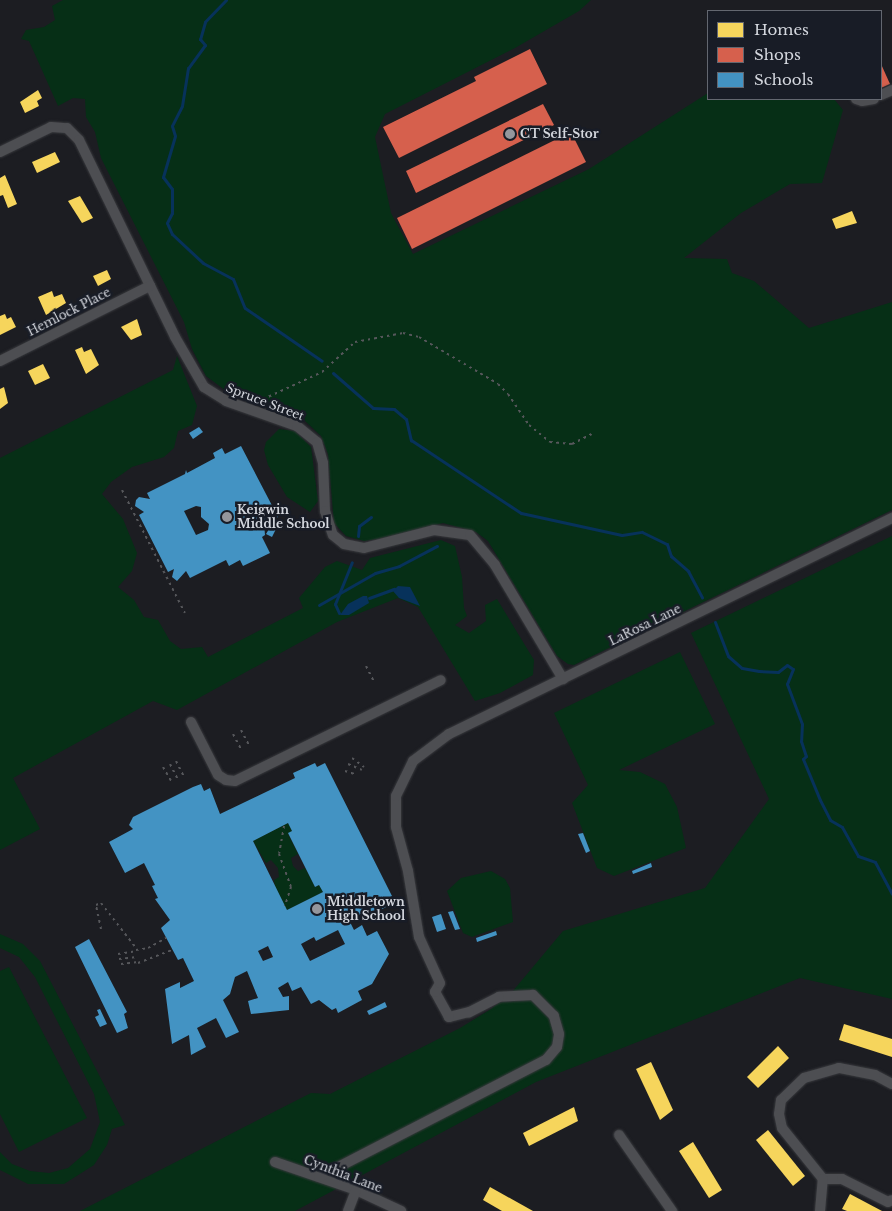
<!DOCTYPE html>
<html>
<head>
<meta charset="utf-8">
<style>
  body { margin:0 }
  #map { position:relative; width:892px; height:1211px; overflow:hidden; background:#1c1d22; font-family:"Libre Baskerville",serif }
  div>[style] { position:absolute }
  .green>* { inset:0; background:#062f16 }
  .water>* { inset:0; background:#07325b }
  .homes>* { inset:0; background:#f6d55c }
  .shops>* { inset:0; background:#d6604d }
  .schools>* { inset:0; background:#4393c3 }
  .stream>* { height:3px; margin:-1.5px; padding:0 1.5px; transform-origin:1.5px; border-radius:1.5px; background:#07325b }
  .path>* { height:2px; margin-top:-1px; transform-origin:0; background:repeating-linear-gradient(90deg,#56575b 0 2.5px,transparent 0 6.5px) }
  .roads { filter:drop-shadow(0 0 1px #38393d) drop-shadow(0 0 1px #38393d) }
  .minor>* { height:10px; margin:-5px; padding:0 5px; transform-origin:5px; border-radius:5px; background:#4d4e52 }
  .dots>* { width:14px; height:14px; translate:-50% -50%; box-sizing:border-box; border:2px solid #181c26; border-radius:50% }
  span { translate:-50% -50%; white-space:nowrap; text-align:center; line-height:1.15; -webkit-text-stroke:5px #181c26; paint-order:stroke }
  .poi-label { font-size:12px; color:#d4d7de; font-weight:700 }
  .left { translate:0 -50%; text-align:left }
  .street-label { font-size:12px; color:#d4d7de }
  .legend { position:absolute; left:707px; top:10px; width:175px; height:90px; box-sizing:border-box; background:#181c26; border:1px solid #636770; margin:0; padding:6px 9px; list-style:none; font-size:15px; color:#d4d7de }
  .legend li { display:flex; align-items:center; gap:10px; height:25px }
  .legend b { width:25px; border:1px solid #636770 }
</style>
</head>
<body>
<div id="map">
  <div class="green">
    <i style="clip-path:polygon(63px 0,591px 0,579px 11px,515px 48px,385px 114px,375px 137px,391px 213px,413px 254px,589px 169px,708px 93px,708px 99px,834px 99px,843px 110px,822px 183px,790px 184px,741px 213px,684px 258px,727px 259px,732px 273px,754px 281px,809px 328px,892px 302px,892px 510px,574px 665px,568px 664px,557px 656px,488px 541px,476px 532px,443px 523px,378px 539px,364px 541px,346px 536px,334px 523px,328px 454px,321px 436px,304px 420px,233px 396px,206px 376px,192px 349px,184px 322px,101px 158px,95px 132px,86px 117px,85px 99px,73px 98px,58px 106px,29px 41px,21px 39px,26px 30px,44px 27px,55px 20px,52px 6px)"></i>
    <i style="clip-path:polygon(177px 356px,197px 406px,192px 425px,178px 431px,174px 448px,164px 457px,132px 467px,111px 482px,102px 494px,123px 519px,137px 553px,132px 571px,118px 587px,134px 600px,144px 617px,158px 620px,170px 641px,181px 649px,202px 647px,208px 657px,303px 608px,299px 598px,325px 567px,337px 561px,362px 570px,370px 558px,441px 540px,455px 546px,462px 577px,464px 608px,467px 616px,455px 625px,469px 633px,486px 621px,485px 605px,497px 599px,534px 660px,533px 675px,500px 693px,475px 701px,418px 607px,398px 598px,337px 622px,177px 710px,153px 701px,13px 778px,40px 829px,0 850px,0 458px,173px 370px)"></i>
    <i style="clip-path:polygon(279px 429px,295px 431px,311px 447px,318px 501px,310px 512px,287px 497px,268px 465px,264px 450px,266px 442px)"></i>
    <i style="clip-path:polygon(892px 536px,892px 999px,800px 978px,536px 1082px,295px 1211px,80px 1211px,311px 1093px,330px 1094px,460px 1028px,491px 1009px,512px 992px,563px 931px,705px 888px,769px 799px,691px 633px)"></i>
    <i style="clip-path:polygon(680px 652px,715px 724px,619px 770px,640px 772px,665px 784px,677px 807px,686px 848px,614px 876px,597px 868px,572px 803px,588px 785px,554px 713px)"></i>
    <i style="clip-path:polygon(288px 823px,292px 831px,288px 834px,298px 854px,291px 858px,293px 866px,298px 871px,305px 868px,315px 887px,319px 885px,323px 892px,287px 910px,275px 886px,274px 880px,279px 877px,278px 868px,271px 860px,266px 863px,253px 841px)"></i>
    <i style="clip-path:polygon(491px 871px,505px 879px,510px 888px,513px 922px,472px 937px,463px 933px,447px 891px,461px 878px)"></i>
    <i style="clip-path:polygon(0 934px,23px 944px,40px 961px,125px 1125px,112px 1129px,107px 1145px,94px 1165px,64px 1184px,28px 1184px,0 1170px,0 1152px,12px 1164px,30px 1171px,49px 1173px,68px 1168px,90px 1149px,100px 1122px,94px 1094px,35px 977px,19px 957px,0 948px)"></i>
    <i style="clip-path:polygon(9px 967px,87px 1118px,19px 1152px,0 1114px,0 971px)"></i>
  </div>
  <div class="water">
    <i style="clip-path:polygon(398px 586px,410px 587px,420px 606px,399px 598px,393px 591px)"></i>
    <i style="clip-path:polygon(363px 596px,367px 596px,369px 603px,349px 615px,340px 615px,348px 604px)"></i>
  </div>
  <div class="homes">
    <i style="clip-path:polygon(38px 90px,42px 98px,37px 101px,39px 106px,25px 113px,20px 102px)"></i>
    <i style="clip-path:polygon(55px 152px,60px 162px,37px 173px,32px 162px)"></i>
    <i style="clip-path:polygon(5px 175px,17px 204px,8px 208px,3px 195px,0 196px,0 178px)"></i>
    <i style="clip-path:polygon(80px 196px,93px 218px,82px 223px,68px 201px)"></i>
    <i style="clip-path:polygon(852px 211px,857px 223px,836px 229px,832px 219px)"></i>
    <i style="clip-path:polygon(107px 270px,111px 279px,98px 286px,93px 276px)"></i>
    <i style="clip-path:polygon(52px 291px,54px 297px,62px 294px,66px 303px,46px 315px,38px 297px)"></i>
    <i style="clip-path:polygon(5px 314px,7px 319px,11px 317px,16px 327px,0 335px,0 316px)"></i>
    <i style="clip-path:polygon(137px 319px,142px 335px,131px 340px,121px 327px)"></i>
    <i style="clip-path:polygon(82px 347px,84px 352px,91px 349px,99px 365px,86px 374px,75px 350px)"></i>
    <i style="clip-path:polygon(43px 364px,50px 378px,35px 385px,28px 371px)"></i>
    <i style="clip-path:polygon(4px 387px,8px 403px,0 409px,0 389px)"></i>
    <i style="clip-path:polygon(844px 1024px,892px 1039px,892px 1057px,839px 1040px)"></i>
    <i style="clip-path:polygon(778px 1046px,789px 1058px,758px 1088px,747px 1077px)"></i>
    <i style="clip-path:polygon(651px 1062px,673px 1110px,660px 1120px,636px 1069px)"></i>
    <i style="clip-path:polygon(574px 1107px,578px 1121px,529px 1146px,523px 1133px)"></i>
    <i style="clip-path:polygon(768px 1130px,805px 1176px,793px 1186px,756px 1140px)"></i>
    <i style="clip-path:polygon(693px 1142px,722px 1190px,709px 1198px,679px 1151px)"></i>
    <i style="clip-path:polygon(490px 1187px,533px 1211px,502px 1211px,483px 1200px)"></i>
    <i style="clip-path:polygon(850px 1194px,882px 1211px,847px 1211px,842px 1209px)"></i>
  </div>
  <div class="shops">
    <i style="clip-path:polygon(530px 49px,547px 84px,399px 158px,383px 127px,476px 81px,474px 77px)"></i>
    <i style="clip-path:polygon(881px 64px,890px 84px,881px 88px)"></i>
    <i style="clip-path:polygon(543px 104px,554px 125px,416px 193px,406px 171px)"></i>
    <i style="clip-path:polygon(571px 132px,586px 162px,412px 249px,397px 218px)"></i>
  </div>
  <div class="schools">
    <i style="clip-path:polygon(199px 427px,203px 432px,193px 439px,189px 433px)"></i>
    <i style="clip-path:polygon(evenodd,241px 446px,278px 517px,267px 523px,267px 527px,276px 529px,272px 537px,266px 534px,269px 529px,264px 523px,265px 535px,262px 537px,270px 553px,243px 566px,240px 560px,229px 566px,226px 560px,190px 578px,186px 571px,177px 581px,172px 577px,174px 569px,168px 572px,139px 515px,144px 512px,135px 506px,136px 500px,139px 497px,150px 499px,147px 493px,185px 474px,186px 470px,187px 473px,215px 458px,213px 453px,222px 448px,225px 454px,241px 446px,196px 506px,201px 507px,201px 517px,209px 524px,208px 530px,196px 535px,184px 511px,196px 506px)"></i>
    <i style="clip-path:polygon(evenodd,315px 763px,317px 767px,325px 763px,392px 896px,383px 901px,386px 907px,363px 919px,361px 914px,349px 920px,354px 930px,362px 925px,367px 936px,377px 931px,389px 954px,372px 984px,358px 991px,362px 1000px,338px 1013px,336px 1008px,332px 1010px,319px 1000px,311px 1004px,301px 987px,292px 991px,288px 982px,278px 988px,283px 997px,289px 996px,289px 1010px,251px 1014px,248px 1001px,258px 998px,247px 971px,235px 977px,230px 994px,223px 1000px,239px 1032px,226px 1038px,216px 1018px,197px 1028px,206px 1047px,191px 1055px,189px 1035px,172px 1044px,165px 989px,180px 982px,180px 988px,194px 981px,183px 958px,178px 960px,161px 928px,170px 920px,155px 899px,158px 898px,152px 886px,155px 885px,144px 863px,125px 873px,109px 842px,133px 829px,129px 825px,133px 817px,193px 787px,201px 784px,204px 791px,210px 788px,220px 814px,295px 778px,293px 773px,315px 763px,288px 823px,292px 831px,288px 833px,315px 887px,319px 885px,323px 892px,287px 910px,253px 841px,288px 823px,315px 763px,338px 930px,345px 944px,310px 961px,301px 944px,314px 937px,316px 941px,338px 930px,315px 763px,268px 946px,273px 957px,263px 961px,258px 951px,268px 946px)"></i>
    <i style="clip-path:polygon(583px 833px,590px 851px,586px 853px,578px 834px)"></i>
    <i style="clip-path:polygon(651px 863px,652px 867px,633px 874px,632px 871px)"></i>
    <i style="clip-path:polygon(453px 911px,460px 929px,455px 930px,448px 912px)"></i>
    <i style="clip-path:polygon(441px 914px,446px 929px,437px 932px,432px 917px)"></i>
    <i style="clip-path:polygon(496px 931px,497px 935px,477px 942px,476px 938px)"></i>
    <i style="clip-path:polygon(89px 939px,127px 1012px,124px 1014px,128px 1028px,117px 1033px,75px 947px)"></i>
    <i style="clip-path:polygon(385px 1002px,387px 1007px,369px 1015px,367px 1011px)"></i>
    <i style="clip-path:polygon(100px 1009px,107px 1024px,100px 1027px,95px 1017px,99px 1015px,97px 1010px)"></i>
  </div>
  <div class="stream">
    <i style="left:226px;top:0;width:30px;rotate:134deg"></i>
    <i style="left:205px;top:22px;width:18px;rotate:106deg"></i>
    <i style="left:200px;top:39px;width:8px;rotate:50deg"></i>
    <i style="left:205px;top:45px;width:29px;rotate:126deg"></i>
    <i style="left:188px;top:68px;width:38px;rotate:99deg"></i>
    <i style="left:182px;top:106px;width:22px;rotate:117deg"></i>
    <i style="left:172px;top:126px;width:10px;rotate:73deg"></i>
    <i style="left:175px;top:136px;width:43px;rotate:106.3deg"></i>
    <i style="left:163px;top:177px;width:15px;rotate:53deg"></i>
    <i style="left:172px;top:189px;width:24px;rotate:90deg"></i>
    <i style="left:172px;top:213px;width:11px;rotate:117deg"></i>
    <i style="left:167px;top:223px;width:12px;rotate:66deg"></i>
    <i style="left:172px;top:234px;width:42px;rotate:43.1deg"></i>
    <i style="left:203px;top:263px;width:34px;rotate:28deg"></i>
    <i style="left:233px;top:279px;width:31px;rotate:68deg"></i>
    <i style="left:245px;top:308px;width:93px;rotate:34.5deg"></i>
    <i style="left:333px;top:373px;width:53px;rotate:41.2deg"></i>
    <i style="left:373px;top:408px;width:21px;rotate:3deg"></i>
    <i style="left:394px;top:409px;width:16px;rotate:40deg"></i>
    <i style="left:406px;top:419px;width:22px;rotate:77deg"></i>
    <i style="left:411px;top:440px;width:132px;rotate:33.6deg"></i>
    <i style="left:521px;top:513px;width:103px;rotate:12.3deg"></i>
    <i style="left:622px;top:535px;width:20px;rotate:-9deg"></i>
    <i style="left:642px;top:532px;width:28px;rotate:26deg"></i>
    <i style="left:667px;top:544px;width:13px;rotate:72deg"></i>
    <i style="left:671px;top:556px;width:23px;rotate:41deg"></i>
    <i style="left:688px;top:571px;width:30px;rotate:62deg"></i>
    <i style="left:358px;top:536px;width:10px;rotate:-84deg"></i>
    <i style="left:359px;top:526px;width:15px;rotate:-37deg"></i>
    <i style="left:369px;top:598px;width:27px;rotate:-20deg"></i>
    <i style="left:319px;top:605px;width:64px;rotate:-29.7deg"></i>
    <i style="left:375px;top:573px;width:25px;rotate:-16deg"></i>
    <i style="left:399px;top:566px;width:43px;rotate:-27.8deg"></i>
    <i style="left:339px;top:613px;width:10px;rotate:-114deg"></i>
    <i style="left:335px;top:604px;width:45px;rotate:-68deg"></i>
    <i style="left:715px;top:622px;width:36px;rotate:69deg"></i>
    <i style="left:728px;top:656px;width:18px;rotate:41deg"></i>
    <i style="left:742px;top:668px;width:17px;rotate:10deg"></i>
    <i style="left:759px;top:671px;width:19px;rotate:3deg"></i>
    <i style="left:778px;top:672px;width:11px;rotate:-38deg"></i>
    <i style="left:787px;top:665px;width:7px;rotate:34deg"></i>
    <i style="left:793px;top:669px;width:16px;rotate:112deg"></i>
    <i style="left:787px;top:684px;width:43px;rotate:69.4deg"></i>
    <i style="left:802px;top:724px;width:17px;rotate:93deg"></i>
    <i style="left:801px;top:741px;width:16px;rotate:72deg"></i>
    <i style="left:806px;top:756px;width:4px;rotate:135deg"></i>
    <i style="left:803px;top:759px;width:44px;rotate:67.5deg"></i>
    <i style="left:820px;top:800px;width:22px;rotate:63deg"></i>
    <i style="left:830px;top:820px;width:14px;rotate:30deg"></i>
    <i style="left:842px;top:827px;width:33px;rotate:61deg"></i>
    <i style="left:858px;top:856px;width:18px;rotate:19deg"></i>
    <i style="left:875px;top:862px;width:36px;rotate:62deg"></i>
  </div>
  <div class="path">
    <i style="left:257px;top:402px;width:72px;rotate:-24.8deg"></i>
    <i style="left:322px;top:372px;width:45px;rotate:-42.3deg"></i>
    <i style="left:355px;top:342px;width:49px;rotate:-10.6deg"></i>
    <i style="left:403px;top:333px;width:16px;rotate:14deg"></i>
    <i style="left:419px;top:337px;width:92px;rotate:30.7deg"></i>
    <i style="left:498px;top:384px;width:14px;rotate:45deg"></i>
    <i style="left:508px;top:394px;width:37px;rotate:56deg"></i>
    <i style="left:529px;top:425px;width:27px;rotate:39deg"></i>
    <i style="left:550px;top:442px;width:22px;rotate:5deg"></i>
    <i style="left:572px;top:444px;width:22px;rotate:-27deg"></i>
    <i style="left:122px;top:490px;width:138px;rotate:62.9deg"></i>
    <i style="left:366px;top:666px;width:18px;rotate:63deg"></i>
    <i style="left:241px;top:730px;width:19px;rotate:62deg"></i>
    <i style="left:233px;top:734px;width:19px;rotate:62deg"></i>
    <i style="left:352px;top:758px;width:15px;rotate:37deg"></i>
    <i style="left:176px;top:761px;width:16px;rotate:63deg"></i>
    <i style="left:170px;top:764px;width:16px;rotate:63deg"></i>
    <i style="left:348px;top:764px;width:15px;rotate:23deg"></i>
    <i style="left:163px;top:767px;width:16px;rotate:60deg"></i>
    <i style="left:345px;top:771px;width:10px;rotate:17deg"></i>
    <i style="left:284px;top:826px;width:28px;rotate:100deg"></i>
    <i style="left:279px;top:854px;width:35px;rotate:70deg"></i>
    <i style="left:291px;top:887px;width:20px;rotate:108deg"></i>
    <i style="left:101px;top:929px;width:25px;rotate:-102deg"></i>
    <i style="left:96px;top:905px;width:5px;rotate:-22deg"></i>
    <i style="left:101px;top:903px;width:57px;rotate:52.1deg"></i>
    <i style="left:136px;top:950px;width:12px;rotate:-9deg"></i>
    <i style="left:148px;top:948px;width:21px;rotate:-29deg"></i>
    <i style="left:118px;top:954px;width:18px;rotate:-9deg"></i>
    <i style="left:119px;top:959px;width:18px;rotate:-6deg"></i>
    <i style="left:138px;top:963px;width:36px;rotate:-21deg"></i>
    <i style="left:121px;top:964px;width:17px;rotate:-7deg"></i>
  </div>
  <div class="roads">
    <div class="minor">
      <i style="left:881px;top:95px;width:12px;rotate:-24deg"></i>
      <i style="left:856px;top:99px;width:6px;rotate:18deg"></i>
      <i style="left:862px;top:101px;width:12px;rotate:-9deg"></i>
      <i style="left:0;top:152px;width:57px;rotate:-26.1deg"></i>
      <i style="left:51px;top:127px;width:16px;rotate:4deg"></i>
      <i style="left:67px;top:128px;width:17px;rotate:45deg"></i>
      <i style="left:79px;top:140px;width:219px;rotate:64deg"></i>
      <i style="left:175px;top:337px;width:58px;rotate:59.9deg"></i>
      <i style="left:204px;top:387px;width:26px;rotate:32deg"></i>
      <i style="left:226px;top:401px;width:75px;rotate:19.4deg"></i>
      <i style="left:297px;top:426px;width:26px;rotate:39deg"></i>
      <i style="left:317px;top:442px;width:22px;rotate:74deg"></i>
      <i style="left:323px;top:463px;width:48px;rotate:87.6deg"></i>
      <i style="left:325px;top:511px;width:25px;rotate:72deg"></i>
      <i style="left:333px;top:535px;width:14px;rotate:39deg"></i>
      <i style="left:344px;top:544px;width:20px;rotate:11deg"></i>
      <i style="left:364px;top:548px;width:72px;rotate:-14.4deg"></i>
      <i style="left:434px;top:530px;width:36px;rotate:8deg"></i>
      <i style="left:470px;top:535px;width:39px;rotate:50deg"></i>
      <i style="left:495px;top:565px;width:133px;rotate:59.2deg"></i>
      <i style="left:0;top:361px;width:168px;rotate:-26.6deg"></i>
      <i style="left:191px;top:722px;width:59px;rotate:63deg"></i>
      <i style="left:218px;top:775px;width:9px;rotate:32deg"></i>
      <i style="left:226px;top:780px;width:9px;rotate:6deg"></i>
      <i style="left:235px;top:781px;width:229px;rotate:-26.1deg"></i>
      <i style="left:892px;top:1084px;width:19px;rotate:-152deg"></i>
      <i style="left:875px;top:1075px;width:37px;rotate:-169deg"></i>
      <i style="left:839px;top:1068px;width:36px;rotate:164deg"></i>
      <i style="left:804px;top:1078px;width:32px;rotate:136deg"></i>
      <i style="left:781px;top:1100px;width:14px;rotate:98deg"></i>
      <i style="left:779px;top:1114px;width:14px;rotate:78deg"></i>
      <i style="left:782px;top:1128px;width:65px;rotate:51.2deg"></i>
      <i style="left:823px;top:1179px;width:19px"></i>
      <i style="left:842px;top:1179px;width:51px;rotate:26.6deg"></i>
      <i style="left:888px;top:1202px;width:4px;rotate:-27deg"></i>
      <i style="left:619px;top:1135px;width:93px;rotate:55.1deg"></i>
      <i style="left:275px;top:1162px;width:86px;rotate:19.1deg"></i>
      <i style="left:356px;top:1190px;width:50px;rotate:25deg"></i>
      <i style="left:319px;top:1177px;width:255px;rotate:-27.3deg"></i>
      <i style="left:546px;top:1060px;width:17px;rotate:-50deg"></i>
      <i style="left:557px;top:1047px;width:13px;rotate:-81deg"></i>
      <i style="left:559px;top:1034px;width:19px;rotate:-106deg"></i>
      <i style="left:554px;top:1016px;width:30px;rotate:-135deg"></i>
      <i style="left:533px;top:995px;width:34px;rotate:177deg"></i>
      <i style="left:499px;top:997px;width:34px;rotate:153deg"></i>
      <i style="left:469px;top:1012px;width:21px;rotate:166deg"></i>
      <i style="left:449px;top:1017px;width:29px;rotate:-119deg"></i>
      <i style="left:435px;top:992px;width:10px;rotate:-61deg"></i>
      <i style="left:440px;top:983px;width:51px;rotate:-114.5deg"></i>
      <i style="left:419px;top:937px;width:67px;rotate:-99.5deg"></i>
      <i style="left:408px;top:871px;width:46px;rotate:-105.3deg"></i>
      <i style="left:396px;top:827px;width:31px;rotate:-90deg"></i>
      <i style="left:396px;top:796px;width:39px;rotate:-64deg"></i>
      <i style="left:413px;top:761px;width:45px;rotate:-36.9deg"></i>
      <i style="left:449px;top:734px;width:493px;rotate:-26deg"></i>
      <i style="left:348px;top:1211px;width:22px;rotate:-69deg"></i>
      <i style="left:820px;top:1211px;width:32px;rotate:-85deg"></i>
    </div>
  </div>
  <div class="dots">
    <i style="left:510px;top:134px;background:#94969c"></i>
    <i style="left:227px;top:517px;background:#94969c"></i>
    <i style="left:317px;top:909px;background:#94969c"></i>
  </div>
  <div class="poi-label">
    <span class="left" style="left:520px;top:134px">CT Self-Stor</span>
    <span class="left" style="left:237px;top:517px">Keigwin<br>Middle School</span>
    <span class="left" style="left:327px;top:909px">Middletown<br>High School</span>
  </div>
  <div class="street-label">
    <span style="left:69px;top:312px;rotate:-27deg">Hemlock Place</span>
    <span style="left:265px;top:402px;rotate:21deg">Spruce Street</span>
    <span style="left:645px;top:625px;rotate:-26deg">LaRosa Lane</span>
    <span style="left:343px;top:1174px;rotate:21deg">Cynthia Lane</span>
  </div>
  <ul class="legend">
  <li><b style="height:14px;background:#f6d55c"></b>Homes</li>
  <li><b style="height:14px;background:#d6604d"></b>Shops</li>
  <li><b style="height:14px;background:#4393c3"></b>Schools</li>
  </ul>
</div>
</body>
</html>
